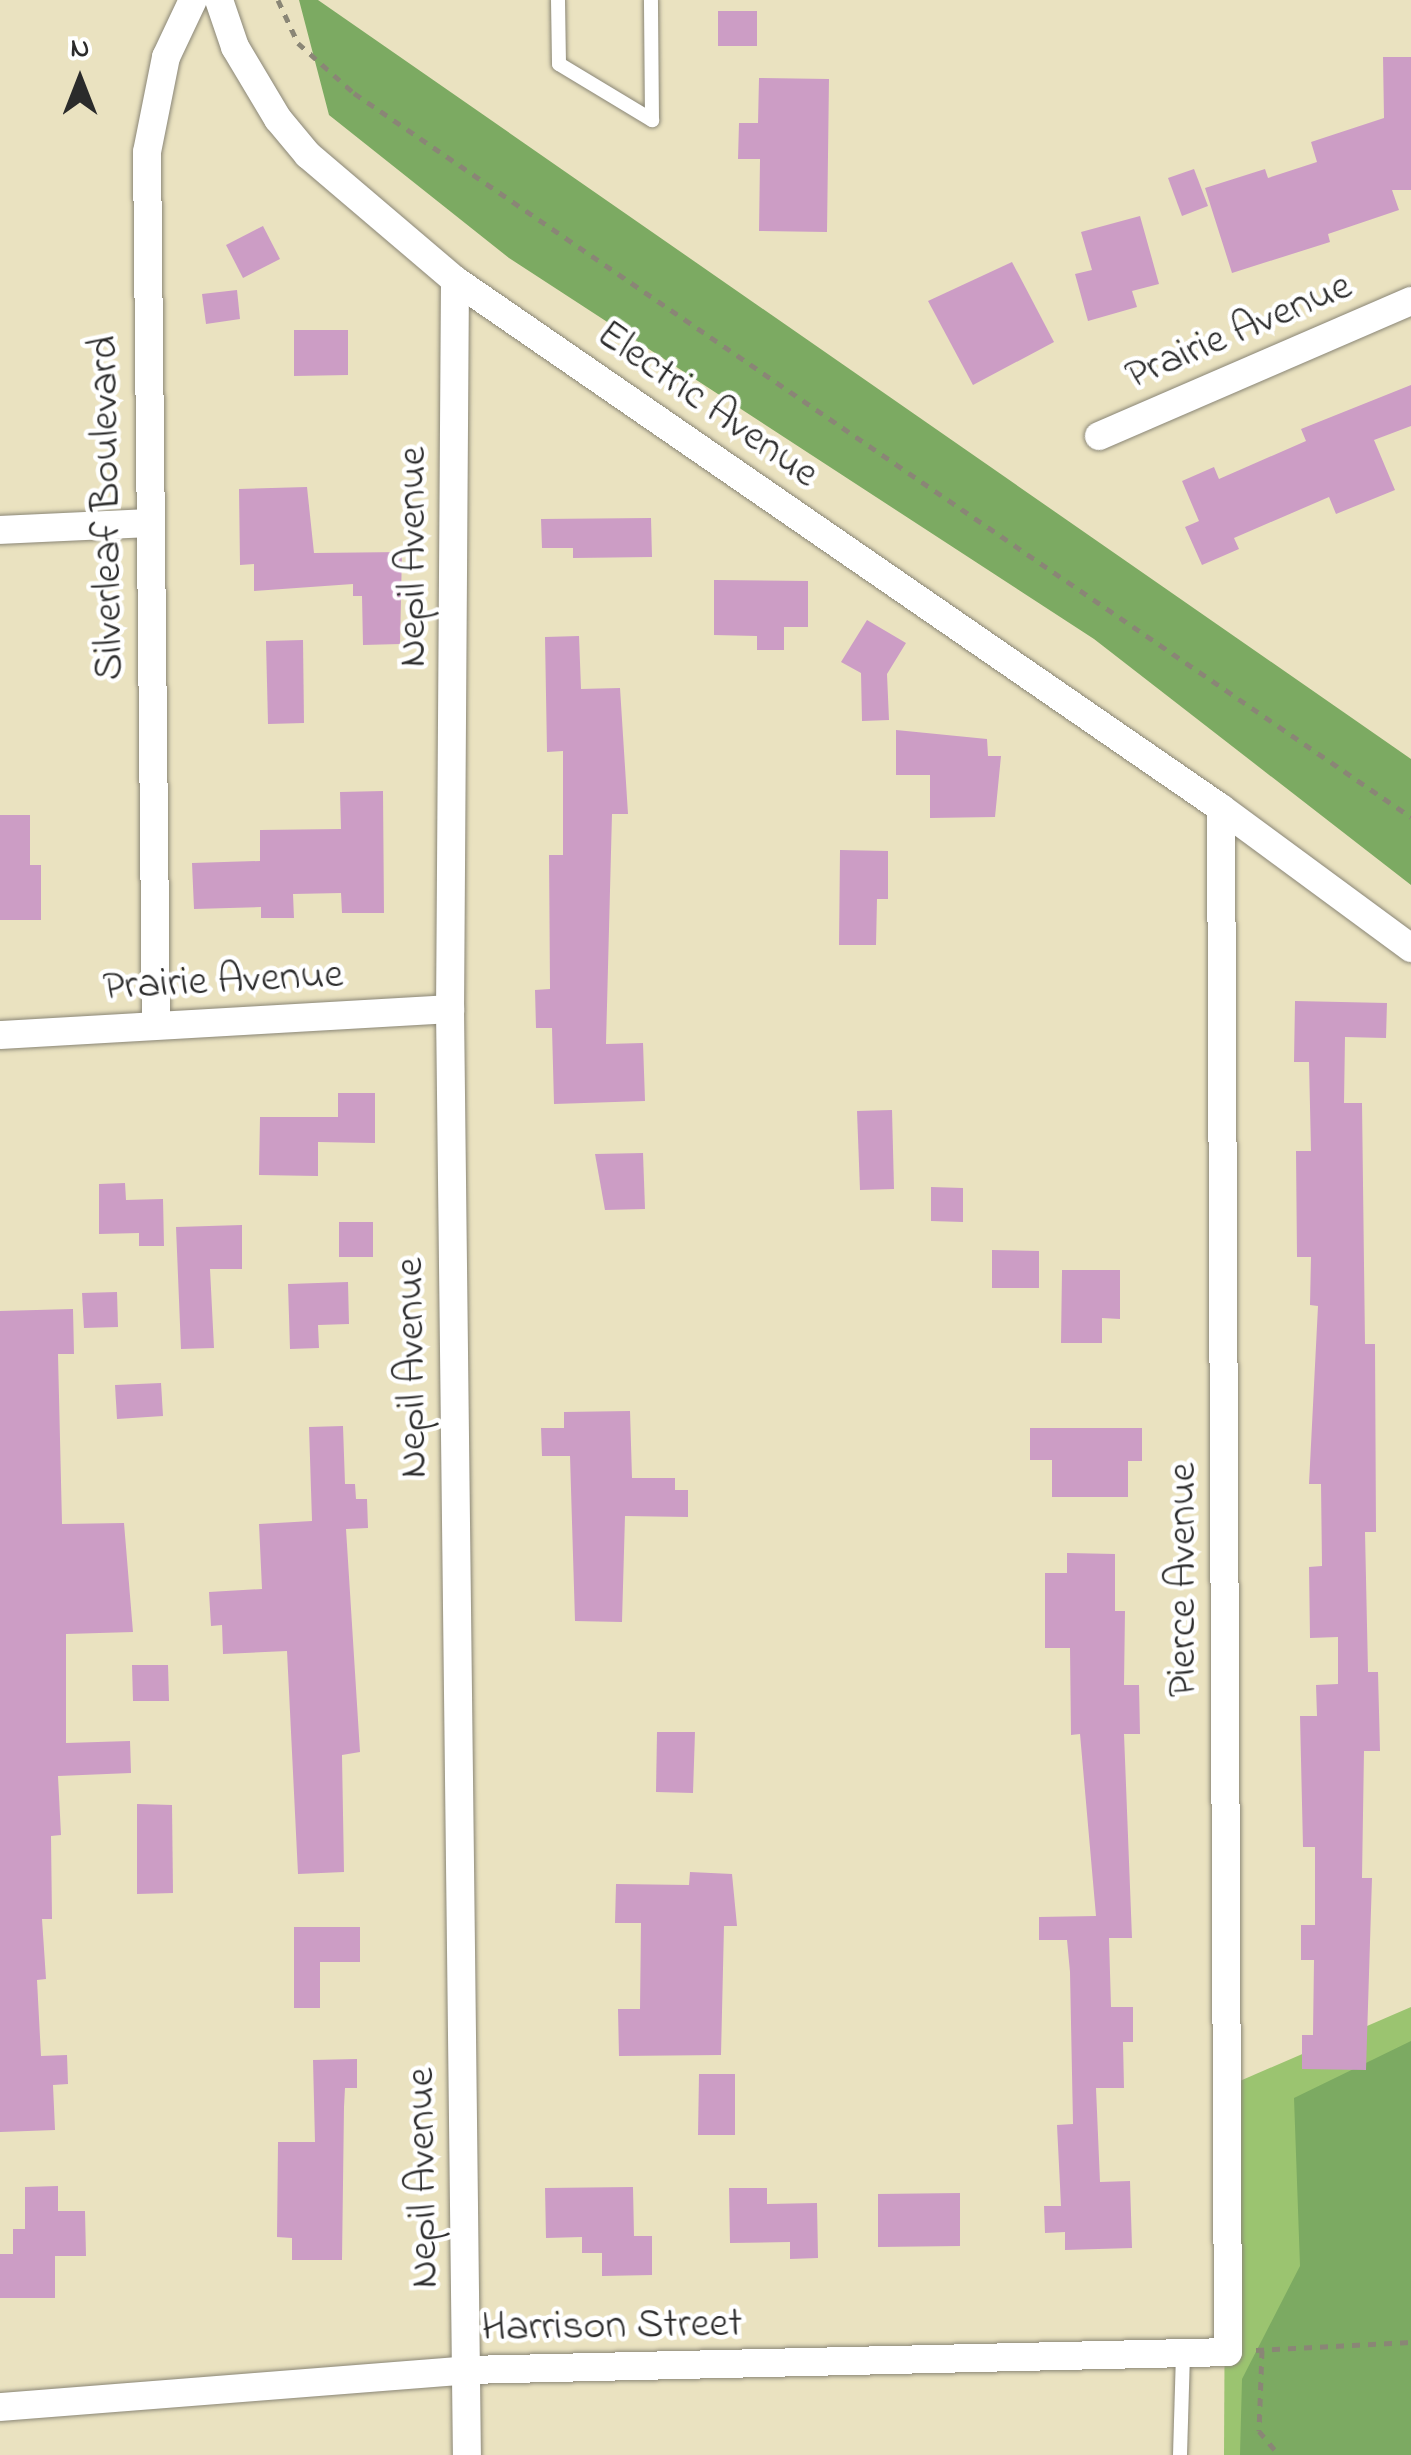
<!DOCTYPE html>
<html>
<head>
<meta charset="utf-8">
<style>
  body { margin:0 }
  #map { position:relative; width:1411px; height:2455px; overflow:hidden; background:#eae2c0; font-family:"Indie Flower",sans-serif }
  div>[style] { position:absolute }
  .green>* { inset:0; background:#9bc470 }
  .forest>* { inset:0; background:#7caa62 }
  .building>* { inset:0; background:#cc9dc5 }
  .path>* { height:5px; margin-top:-2.5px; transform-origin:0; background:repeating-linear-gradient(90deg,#8a8676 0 8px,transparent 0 16px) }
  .roads { filter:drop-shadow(0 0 2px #8a8676) drop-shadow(0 0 2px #8a8676) }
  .lane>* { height:14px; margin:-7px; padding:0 7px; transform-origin:7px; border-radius:7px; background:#fff }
  .street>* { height:28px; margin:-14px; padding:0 14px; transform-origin:14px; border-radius:14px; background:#fff }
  span { translate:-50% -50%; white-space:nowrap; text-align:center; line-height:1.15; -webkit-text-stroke:9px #fff; paint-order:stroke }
  .street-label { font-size:42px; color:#2b2b2b }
  .north { position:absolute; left:30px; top:30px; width:100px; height:100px; -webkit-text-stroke:8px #fff; paint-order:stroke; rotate:0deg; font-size:28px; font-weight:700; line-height:40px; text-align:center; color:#2b2b2b }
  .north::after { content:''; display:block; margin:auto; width:35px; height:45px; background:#2b2b2b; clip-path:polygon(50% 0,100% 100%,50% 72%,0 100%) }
</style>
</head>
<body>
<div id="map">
  <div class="green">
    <i style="clip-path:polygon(1411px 2007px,1411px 2455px,1224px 2455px,1226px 2087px)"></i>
  </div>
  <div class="forest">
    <i style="clip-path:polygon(299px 0,318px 0,1411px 759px,1411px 885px,1094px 639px,509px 258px,329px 115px)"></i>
    <i style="clip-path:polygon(1411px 2041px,1411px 2455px,1240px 2455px,1242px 2379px,1300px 2266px,1294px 2098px)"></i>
  </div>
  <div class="building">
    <i style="clip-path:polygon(718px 11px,757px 11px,757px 46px,718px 46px)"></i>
    <i style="clip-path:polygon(1383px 57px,1411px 57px,1411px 190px,1392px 190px,1399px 210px,1328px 234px,1330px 242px,1232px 273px,1205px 188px,1265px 169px,1268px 178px,1317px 162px,1311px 142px,1384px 118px)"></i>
    <i style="clip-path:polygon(759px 78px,829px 79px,827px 232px,759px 231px,760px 159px,738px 159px,739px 123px,758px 123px)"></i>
    <i style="clip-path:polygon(1194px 169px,1208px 206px,1182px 216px,1168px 178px)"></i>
    <i style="clip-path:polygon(1140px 216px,1159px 284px,1132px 291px,1137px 307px,1088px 321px,1075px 274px,1092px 270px,1081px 232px)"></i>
    <i style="clip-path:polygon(263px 226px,280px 259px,243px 278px,226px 245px)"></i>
    <i style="clip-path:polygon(1012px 262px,1054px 342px,973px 385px,928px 301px)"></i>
    <i style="clip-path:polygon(237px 290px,240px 319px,206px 324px,202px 294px)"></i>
    <i style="clip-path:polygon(294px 330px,348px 330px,348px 375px,294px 376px)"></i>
    <i style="clip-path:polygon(1411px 385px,1411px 426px,1374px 440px,1395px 490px,1336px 514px,1329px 497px,1234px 538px,1239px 549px,1202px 565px,1185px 527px,1199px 521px,1182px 481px,1214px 467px,1219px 479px,1306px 441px,1301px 429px)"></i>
    <i style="clip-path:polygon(307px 487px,314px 553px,402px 552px,400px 644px,363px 645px,362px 596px,353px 596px,353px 584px,254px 591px,254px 564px,240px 565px,239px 489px)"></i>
    <i style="clip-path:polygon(651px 518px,652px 557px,573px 558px,573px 548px,542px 548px,541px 519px)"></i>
    <i style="clip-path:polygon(714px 580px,808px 581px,808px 627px,784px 627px,784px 650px,757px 650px,757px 636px,714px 635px)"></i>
    <i style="clip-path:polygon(867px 620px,906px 643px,887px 674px,889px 720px,862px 721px,861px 673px,841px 662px)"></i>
    <i style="clip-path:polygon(579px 636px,581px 689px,620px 688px,628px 814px,612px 814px,606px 1044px,643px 1043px,645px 1101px,554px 1104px,552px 1028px,536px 1028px,535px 990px,550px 989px,549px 855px,563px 855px,563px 751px,547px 752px,545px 637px)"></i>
    <i style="clip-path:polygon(303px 640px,304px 723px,268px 724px,266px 641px)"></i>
    <i style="clip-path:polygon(896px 730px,987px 739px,988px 756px,1001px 756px,995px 817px,930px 818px,930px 775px,896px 775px)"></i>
    <i style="clip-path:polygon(383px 791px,384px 913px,342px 913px,341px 893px,293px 894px,294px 918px,261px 918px,261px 907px,194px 909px,192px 863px,260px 861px,260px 830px,341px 829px,340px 792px)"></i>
    <i style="clip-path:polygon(0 815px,30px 815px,30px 865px,41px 865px,41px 920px,0 920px)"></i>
    <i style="clip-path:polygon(840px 850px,888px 851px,888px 899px,877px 899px,876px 945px,839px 945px)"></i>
    <i style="clip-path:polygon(1295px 1001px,1387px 1003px,1386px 1038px,1345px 1037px,1344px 1103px,1362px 1103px,1365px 1344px,1375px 1344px,1376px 1532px,1365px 1532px,1368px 1672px,1378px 1672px,1380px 1751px,1364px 1751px,1362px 1878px,1372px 1878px,1366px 2070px,1302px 2069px,1302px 2035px,1313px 2035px,1314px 1960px,1301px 1960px,1301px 1925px,1315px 1925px,1315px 1847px,1303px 1847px,1300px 1716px,1317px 1716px,1316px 1685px,1338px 1684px,1338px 1637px,1310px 1638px,1309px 1567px,1322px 1566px,1321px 1484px,1309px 1484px,1318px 1306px,1310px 1305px,1311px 1257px,1297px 1257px,1296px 1151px,1311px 1151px,1309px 1062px,1294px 1062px)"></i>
    <i style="clip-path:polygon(338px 1093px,375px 1093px,375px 1143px,318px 1142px,318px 1176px,259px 1175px,260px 1117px,338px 1117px)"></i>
    <i style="clip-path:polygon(892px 1110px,894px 1189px,860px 1190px,857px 1111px)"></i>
    <i style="clip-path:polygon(643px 1153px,645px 1209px,605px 1210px,595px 1154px)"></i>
    <i style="clip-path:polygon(125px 1183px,126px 1200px,163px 1199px,164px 1246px,139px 1246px,139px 1233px,99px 1234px,99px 1184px)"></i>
    <i style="clip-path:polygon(931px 1187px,963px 1188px,963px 1222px,931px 1221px)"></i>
    <i style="clip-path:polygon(339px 1222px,373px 1222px,373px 1257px,339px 1257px)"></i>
    <i style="clip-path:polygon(242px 1225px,242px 1269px,210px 1269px,214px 1348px,181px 1349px,176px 1227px)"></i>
    <i style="clip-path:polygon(992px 1250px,1039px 1251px,1039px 1288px,992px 1288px)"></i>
    <i style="clip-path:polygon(1062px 1270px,1120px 1270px,1120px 1319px,1102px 1318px,1102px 1343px,1061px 1343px)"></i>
    <i style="clip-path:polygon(348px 1282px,349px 1324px,318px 1325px,319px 1348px,290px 1349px,288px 1284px)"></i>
    <i style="clip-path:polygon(117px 1292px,118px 1327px,84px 1328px,82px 1293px)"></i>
    <i style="clip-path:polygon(73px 1309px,74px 1354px,58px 1354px,62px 1524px,124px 1523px,133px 1632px,66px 1634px,66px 1743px,130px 1741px,131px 1773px,58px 1776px,61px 1835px,51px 1836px,52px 1919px,42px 1919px,46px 1979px,37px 1980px,41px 2056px,67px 2055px,68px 2084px,53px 2085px,55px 2130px,0 2132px,0 1311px)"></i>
    <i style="clip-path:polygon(161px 1383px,163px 1416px,117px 1419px,115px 1385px)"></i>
    <i style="clip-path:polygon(630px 1411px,632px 1478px,675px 1478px,675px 1490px,688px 1490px,688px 1517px,625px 1516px,622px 1622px,575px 1621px,570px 1456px,542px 1456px,541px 1428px,564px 1428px,564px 1412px)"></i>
    <i style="clip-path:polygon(343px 1426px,345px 1484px,355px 1484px,356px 1499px,367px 1499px,368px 1528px,346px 1529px,360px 1752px,342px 1755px,344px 1872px,298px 1874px,287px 1651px,223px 1654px,222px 1625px,211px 1626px,209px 1592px,262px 1589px,259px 1524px,312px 1521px,309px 1427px)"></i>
    <i style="clip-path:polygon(1030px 1428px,1142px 1428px,1142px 1461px,1128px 1461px,1128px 1497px,1052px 1497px,1052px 1460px,1030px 1460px)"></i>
    <i style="clip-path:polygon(1067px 1553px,1115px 1554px,1115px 1611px,1125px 1611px,1124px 1685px,1139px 1685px,1140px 1734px,1124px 1734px,1132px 1938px,1109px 1938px,1111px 2007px,1133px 2007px,1133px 2042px,1123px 2042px,1124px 2088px,1096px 2088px,1100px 2182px,1130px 2181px,1132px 2248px,1065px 2250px,1065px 2232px,1045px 2233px,1044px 2206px,1061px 2206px,1057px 2125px,1073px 2124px,1070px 1972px,1067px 1940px,1039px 1940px,1039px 1917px,1096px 1916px,1080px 1734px,1071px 1735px,1070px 1648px,1045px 1648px,1045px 1573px,1067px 1573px)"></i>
    <i style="clip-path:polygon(132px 1665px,168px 1665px,169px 1701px,133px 1701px)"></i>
    <i style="clip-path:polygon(657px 1732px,695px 1732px,693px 1793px,656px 1792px)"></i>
    <i style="clip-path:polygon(137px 1804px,172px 1805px,173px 1893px,137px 1894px)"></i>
    <i style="clip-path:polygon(690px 1872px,732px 1874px,737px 1926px,724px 1926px,721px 2055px,619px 2056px,618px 2009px,640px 2009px,641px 1923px,615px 1923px,616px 1884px,689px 1885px)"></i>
    <i style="clip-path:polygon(294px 1927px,360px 1927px,360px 1962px,320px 1962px,320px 2008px,294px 2008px)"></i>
    <i style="clip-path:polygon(357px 2059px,357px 2088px,345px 2088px,344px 2107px,342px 2260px,292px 2260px,292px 2238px,277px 2237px,278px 2142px,315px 2142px,313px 2060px)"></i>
    <i style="clip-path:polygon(699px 2074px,735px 2074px,735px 2135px,698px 2135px)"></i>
    <i style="clip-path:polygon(58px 2186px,58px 2211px,85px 2211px,86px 2256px,55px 2256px,55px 2298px,0 2298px,0 2254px,13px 2254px,13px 2229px,25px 2229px,25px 2187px)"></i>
    <i style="clip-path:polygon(633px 2187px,634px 2236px,652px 2236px,652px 2275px,602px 2276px,602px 2253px,582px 2253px,582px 2237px,546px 2238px,545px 2188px)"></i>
    <i style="clip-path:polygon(729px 2188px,767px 2188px,767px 2204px,817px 2203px,818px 2258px,790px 2259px,790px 2242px,730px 2243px)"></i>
    <i style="clip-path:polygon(960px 2193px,960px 2246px,878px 2247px,878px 2194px)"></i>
  </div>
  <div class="path">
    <i style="left:278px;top:0;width:47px;rotate:65.1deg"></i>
    <i style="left:298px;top:43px;width:75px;rotate:41.8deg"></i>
    <i style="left:354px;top:93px;width:1281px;rotate:34.41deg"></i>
    <i style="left:1256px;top:2350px;width:155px;rotate:-3deg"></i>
    <i style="left:1262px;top:2350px;width:81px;rotate:92.1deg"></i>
    <i style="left:1259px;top:2431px;width:31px;rotate:50deg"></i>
  </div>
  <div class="roads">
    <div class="lane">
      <i style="left:558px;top:0;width:64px;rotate:89.1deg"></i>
      <i style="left:559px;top:64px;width:109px;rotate:31.1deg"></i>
      <i style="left:652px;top:120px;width:120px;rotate:-90.5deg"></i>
      <i style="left:1180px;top:2455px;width:102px;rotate:-88.3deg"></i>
    </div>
    <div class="street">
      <i style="left:219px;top:0;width:50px;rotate:71.2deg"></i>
      <i style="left:235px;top:47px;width:84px;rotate:59.2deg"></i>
      <i style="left:278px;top:119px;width:47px;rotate:50.2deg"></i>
      <i style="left:308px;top:155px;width:193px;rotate:40.4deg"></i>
      <i style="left:455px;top:280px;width:930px;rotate:34.58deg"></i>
      <i style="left:1221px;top:808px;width:236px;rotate:36.4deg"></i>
      <i style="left:455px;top:280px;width:729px;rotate:90.39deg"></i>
      <i style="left:450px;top:1009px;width:1446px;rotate:89.33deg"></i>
      <i style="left:1099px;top:436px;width:340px;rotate:-23.4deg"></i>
      <i style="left:0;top:530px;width:147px;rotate:-2.7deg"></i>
      <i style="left:156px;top:1025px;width:873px;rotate:-90.59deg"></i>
      <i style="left:147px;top:152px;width:97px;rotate:-78.7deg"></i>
      <i style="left:166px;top:57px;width:63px;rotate:-64.7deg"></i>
      <i style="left:0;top:1035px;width:451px;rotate:-3.3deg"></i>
      <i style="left:0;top:2407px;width:468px;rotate:-4.5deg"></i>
      <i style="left:467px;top:2370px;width:761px;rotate:-1.35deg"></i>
      <i style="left:1228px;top:2352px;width:1544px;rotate:-90.26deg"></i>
    </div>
  </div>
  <div class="street-label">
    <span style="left:1239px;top:332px;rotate:-23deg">Prairie Avenue</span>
    <span style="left:707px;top:405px;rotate:35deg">Electric Avenue</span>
    <span style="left:108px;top:508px;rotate:-91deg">Silverleaf Boulevard</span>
    <span style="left:414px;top:557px;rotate:-90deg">Nepil Avenue</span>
    <span style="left:223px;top:982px;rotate:-3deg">Prairie Avenue</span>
    <span style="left:413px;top:1368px;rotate:-91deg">Nepil Avenue</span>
    <span style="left:1184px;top:1580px;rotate:-90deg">Pierce Avenue</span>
    <span style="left:424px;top:2178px;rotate:-91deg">Nepil Avenue</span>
    <span style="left:612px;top:2327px;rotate:-1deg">Harrison Street</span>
  </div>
  <div class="north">N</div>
</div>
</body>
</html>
